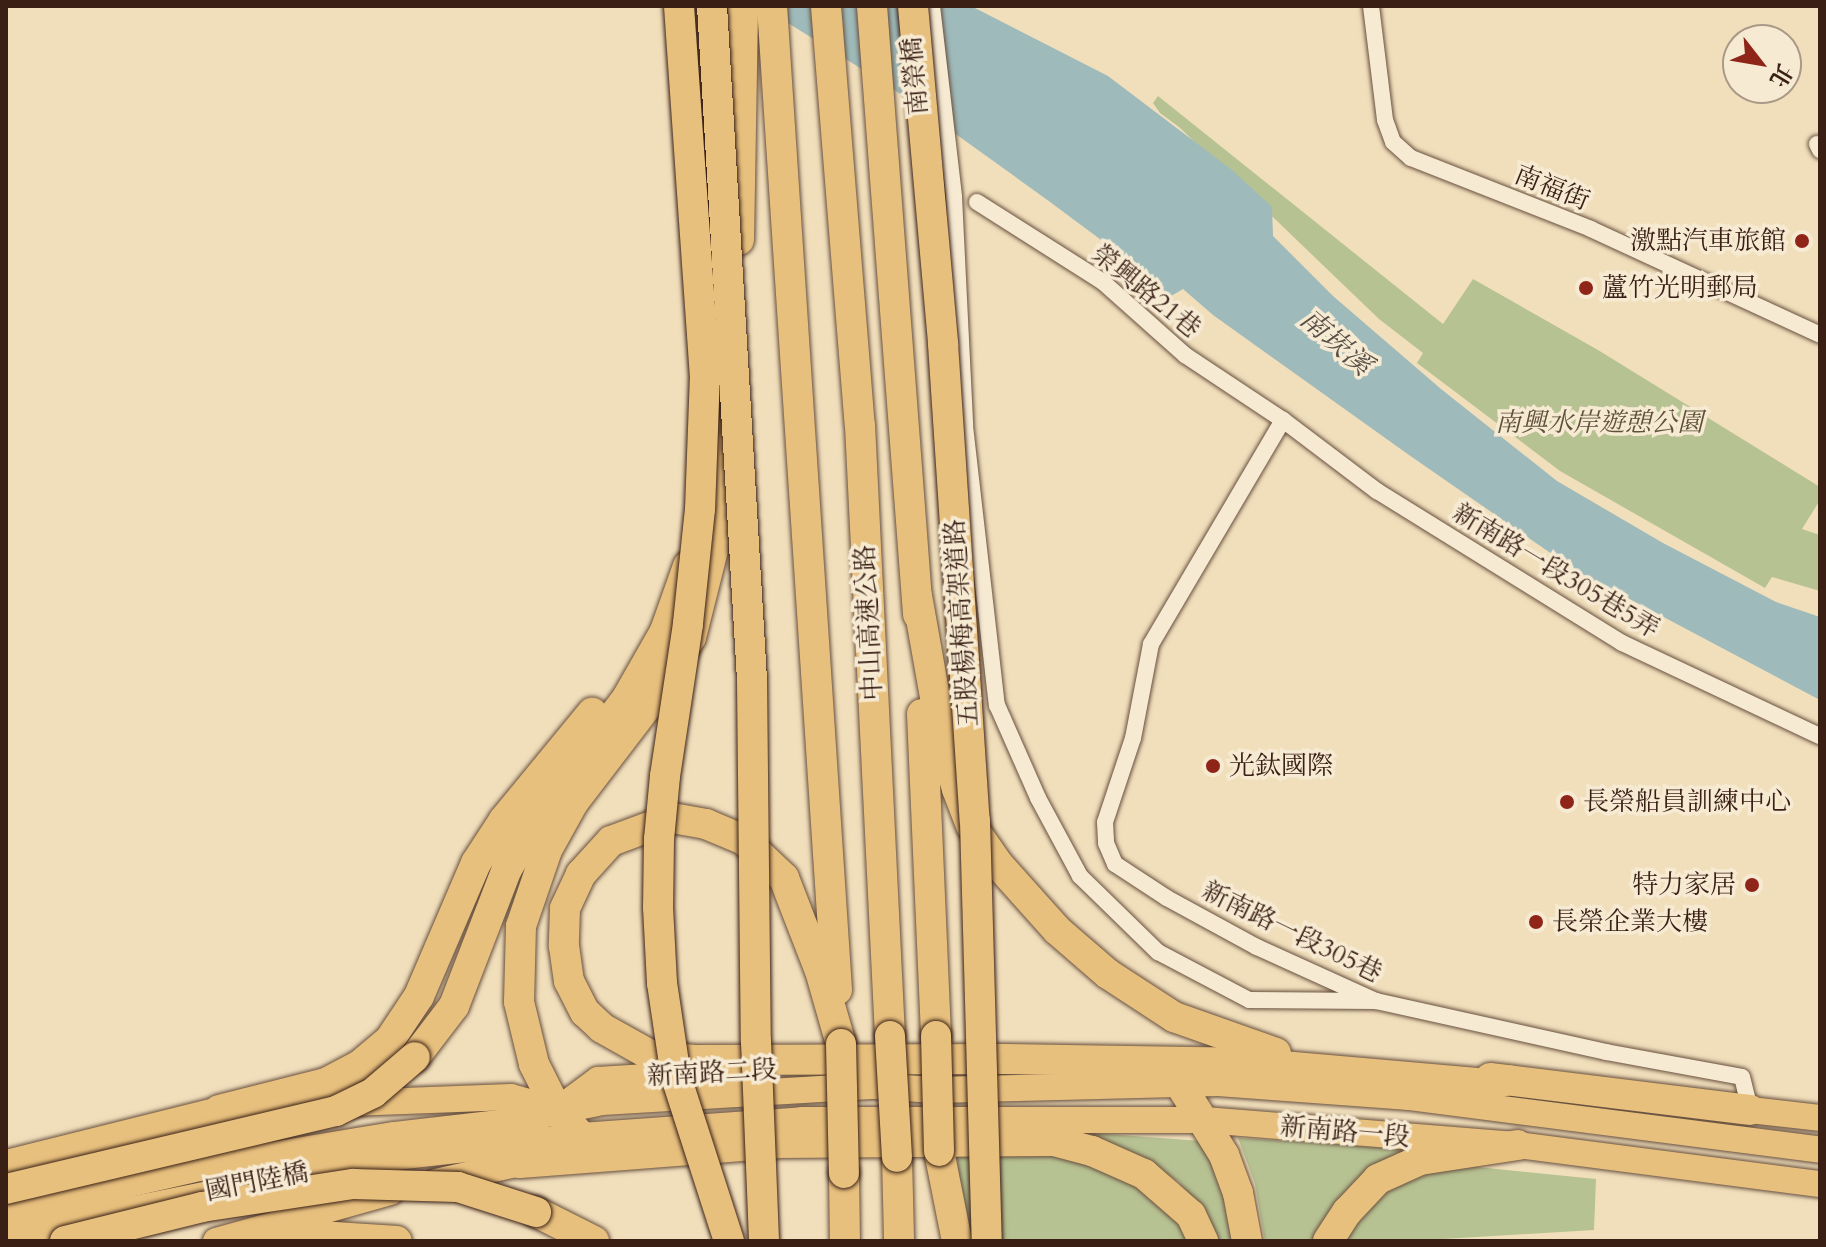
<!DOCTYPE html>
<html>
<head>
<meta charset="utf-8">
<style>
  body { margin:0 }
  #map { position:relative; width:1826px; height:1247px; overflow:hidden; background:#f1dfbc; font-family:Cardo,"Noto Serif TC",serif }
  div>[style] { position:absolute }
  .green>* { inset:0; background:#b7c293 }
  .water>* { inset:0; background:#9ebaba }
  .roads { filter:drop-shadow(0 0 2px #674f3e) drop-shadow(0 0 2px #674f3e) }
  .street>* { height:16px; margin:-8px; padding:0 8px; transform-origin:8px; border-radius:8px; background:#f6ead3 }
  .primary>* { height:26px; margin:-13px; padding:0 13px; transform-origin:13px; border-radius:13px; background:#e8c07e }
  .highway>* { height:30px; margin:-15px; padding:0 15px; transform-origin:15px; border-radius:15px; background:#e8c07e }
  .bridges { filter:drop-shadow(0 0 2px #391f14) drop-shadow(0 0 2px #391f14) }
  .highway-bridge>* { height:30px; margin:-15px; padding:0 15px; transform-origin:15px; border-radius:15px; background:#e8c07e }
  .dots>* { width:22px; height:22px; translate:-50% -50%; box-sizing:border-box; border:4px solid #f6ead3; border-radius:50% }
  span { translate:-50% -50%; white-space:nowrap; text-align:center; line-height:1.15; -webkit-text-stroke:7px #f6ead3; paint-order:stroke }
  .street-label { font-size:26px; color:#391f14 }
  .poi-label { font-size:26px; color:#391f14 }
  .right { translate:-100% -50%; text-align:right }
  .left { translate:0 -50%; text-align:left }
  .park-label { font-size:26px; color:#5f503a; font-style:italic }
  .water-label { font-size:28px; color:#574e46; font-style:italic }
  .frame { position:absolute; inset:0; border:8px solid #391f14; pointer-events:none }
  .north { position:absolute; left:1722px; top:24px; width:80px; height:80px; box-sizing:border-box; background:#f6ead3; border:2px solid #aa9987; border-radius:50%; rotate:121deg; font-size:22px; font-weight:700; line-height:32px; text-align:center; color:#391f14 }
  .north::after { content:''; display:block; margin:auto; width:28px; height:36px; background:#8f2418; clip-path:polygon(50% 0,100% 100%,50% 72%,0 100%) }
</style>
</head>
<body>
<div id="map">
  <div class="green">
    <i style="clip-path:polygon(1158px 96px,1443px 324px,1473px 279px,1598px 350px,1820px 487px,1820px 500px,1802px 529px,1820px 535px,1820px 591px,1772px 577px,1765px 588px,1560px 471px,1417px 363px,1423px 353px,1379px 319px,1179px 127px,1160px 113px,1153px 103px)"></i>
    <i style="clip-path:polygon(1093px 1133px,1201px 1141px,1221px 1184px,1232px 1241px,1216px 1241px,1207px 1218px,1179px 1182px,1140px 1158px,1091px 1139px)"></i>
    <i style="clip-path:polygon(1238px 1138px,1419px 1150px,1315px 1241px,1265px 1241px,1255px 1184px)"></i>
    <i style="clip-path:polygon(955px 1145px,1055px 1155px,1105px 1170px,1157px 1197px,1191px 1241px,967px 1241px)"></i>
    <i style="clip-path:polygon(1468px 1166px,1596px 1179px,1594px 1230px,1410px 1241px,1339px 1241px,1396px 1180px)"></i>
  </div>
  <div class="water">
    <i style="clip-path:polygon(761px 6px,971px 6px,1108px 76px,1232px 170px,1272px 207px,1273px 236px,1333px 296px,1441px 389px,1557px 481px,1663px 543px,1776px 602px,1820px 617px,1820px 700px,1575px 570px,1409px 455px,1213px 315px,1183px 289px,1166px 299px,1135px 276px,1116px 251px,1046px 199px,889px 86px)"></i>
  </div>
  <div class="roads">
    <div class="street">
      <i style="left:932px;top:6px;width:192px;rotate:83.4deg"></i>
      <i style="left:954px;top:197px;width:229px;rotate:87.2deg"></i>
      <i style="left:965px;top:426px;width:281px;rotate:83.5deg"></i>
      <i style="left:997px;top:705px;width:102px;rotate:66.2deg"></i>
      <i style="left:1038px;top:798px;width:89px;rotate:61.7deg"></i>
      <i style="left:1080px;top:876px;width:109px;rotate:44.3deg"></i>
      <i style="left:1158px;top:952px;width:103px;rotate:27.8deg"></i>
      <i style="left:1249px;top:1000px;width:127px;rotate:0.5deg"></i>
      <i style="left:1371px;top:6px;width:115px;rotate:83deg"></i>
      <i style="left:1385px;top:120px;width:23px;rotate:70deg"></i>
      <i style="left:1393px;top:142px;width:24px;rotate:42deg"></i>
      <i style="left:1411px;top:158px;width:193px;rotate:21.5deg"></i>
      <i style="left:1591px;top:229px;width:252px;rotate:24.8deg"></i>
      <i style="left:1817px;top:144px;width:7px;rotate:63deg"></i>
      <i style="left:977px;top:202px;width:149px;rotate:32.4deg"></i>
      <i style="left:1103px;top:282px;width:110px;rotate:41.7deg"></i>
      <i style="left:1185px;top:355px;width:118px;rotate:33.6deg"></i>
      <i style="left:1283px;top:420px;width:118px;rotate:37.1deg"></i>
      <i style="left:1377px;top:491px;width:288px;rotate:31.8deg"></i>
      <i style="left:1622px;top:643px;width:219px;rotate:25.2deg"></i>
      <i style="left:1283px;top:420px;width:260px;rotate:120.5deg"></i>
      <i style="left:1151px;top:644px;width:96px;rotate:100.8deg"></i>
      <i style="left:1133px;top:738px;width:89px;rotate:108.4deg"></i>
      <i style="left:1105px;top:822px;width:21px;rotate:87deg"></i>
      <i style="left:1106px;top:843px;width:23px;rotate:67deg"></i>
      <i style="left:1115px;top:864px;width:62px;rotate:33.2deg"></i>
      <i style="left:1167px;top:898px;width:102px;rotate:28.6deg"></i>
      <i style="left:1257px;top:947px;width:131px;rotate:24.4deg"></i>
      <i style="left:1376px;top:1001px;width:236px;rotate:12.5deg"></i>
      <i style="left:1606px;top:1052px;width:138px;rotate:10.4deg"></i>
      <i style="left:1742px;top:1077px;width:34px;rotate:76deg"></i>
    </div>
    <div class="primary">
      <i style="left:350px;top:1103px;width:161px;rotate:-2.1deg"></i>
      <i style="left:511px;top:1097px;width:44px;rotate:15.9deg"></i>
      <i style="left:563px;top:1106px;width:44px;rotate:-36.6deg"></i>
      <i style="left:598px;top:1080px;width:97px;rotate:-3.5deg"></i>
      <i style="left:1750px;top:1110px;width:70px;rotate:6.5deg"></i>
      <i style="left:6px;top:1163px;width:219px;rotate:-14deg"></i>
      <i style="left:219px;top:1110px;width:20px;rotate:-3deg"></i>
      <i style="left:436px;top:1182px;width:86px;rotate:-12.7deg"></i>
      <i style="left:520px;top:1163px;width:19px;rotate:-25deg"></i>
      <i style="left:6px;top:1212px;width:216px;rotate:-12.8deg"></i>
      <i style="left:217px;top:1164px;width:180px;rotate:-9.3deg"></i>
      <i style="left:395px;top:1135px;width:114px;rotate:-6.6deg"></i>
      <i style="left:508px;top:1122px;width:96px;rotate:-12deg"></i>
      <i style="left:602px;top:1102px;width:273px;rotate:-3.4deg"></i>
      <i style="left:875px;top:1086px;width:60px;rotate:3.8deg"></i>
      <i style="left:935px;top:1090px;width:283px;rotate:-1.4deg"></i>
      <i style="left:1218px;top:1083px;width:192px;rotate:4.2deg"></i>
      <i style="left:1409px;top:1097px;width:414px;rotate:7.3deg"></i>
      <i style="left:6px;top:1235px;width:389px;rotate:-11.4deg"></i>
      <i style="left:387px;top:1158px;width:195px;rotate:-6.5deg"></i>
      <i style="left:581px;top:1136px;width:222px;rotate:-4.1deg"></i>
      <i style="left:802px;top:1120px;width:403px"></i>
      <i style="left:1205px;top:1120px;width:314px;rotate:4.6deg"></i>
      <i style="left:1518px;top:1145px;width:305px;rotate:7.4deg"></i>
      <i style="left:216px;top:1241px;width:181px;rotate:-15.7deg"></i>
    </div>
    <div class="highway">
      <i style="left:772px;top:6px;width:986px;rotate:86.22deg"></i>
      <i style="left:826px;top:6px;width:420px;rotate:85.4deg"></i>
      <i style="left:860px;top:425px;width:612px;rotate:87.19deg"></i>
      <i style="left:872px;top:6px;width:610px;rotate:85.67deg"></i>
      <i style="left:739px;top:240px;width:234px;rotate:-89deg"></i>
      <i style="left:917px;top:596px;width:148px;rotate:79.9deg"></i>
      <i style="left:943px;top:742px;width:49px;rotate:73.4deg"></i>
      <i style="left:957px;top:789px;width:39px;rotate:69deg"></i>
      <i style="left:971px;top:825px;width:47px;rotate:55.3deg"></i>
      <i style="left:998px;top:864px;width:89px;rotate:48.2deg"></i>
      <i style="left:1057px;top:930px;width:67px;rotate:40.8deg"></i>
      <i style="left:1108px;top:974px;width:79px;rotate:33.1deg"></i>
      <i style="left:1174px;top:1017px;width:108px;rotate:19.4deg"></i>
      <i style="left:922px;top:714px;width:322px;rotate:87.5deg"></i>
      <i style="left:841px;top:1044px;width:76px;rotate:-106deg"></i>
      <i style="left:820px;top:971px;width:100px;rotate:-111.2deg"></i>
      <i style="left:784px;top:878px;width:55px;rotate:-136.5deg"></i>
      <i style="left:744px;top:840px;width:41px;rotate:-157.2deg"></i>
      <i style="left:706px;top:824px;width:34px;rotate:-170deg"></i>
      <i style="left:673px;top:818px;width:66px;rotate:159.6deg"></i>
      <i style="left:611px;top:841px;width:45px;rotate:132.3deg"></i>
      <i style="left:581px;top:874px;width:38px;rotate:115deg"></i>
      <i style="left:565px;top:909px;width:37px;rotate:92deg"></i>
      <i style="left:564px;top:946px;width:35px;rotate:82deg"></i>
      <i style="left:569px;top:981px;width:35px;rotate:63deg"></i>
      <i style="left:585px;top:1012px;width:23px;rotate:43deg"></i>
      <i style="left:602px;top:1028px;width:57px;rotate:29.2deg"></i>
      <i style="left:652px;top:1056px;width:43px;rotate:5.3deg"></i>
      <i style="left:695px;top:1060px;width:310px;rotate:-0.2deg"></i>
      <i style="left:1005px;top:1059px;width:243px;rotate:0.9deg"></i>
      <i style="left:1248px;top:1063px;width:241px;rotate:5deg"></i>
      <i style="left:1488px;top:1084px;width:22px;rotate:-10deg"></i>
      <i style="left:415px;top:1057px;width:64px;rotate:-52.6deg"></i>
      <i style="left:454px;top:1006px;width:147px;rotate:-68.9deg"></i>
      <i style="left:507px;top:869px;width:72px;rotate:-59.2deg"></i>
      <i style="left:544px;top:807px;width:137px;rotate:-52.7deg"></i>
      <i style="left:627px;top:698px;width:77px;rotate:-60.4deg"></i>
      <i style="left:665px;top:631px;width:69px;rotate:-70.5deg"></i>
      <i style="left:1490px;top:1078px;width:262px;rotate:7deg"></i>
      <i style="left:1180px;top:1084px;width:84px;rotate:58.2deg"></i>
      <i style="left:1224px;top:1155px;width:40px;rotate:69.8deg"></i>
      <i style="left:1238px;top:1193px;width:49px;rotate:79.4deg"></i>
      <i style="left:219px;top:1110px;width:110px;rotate:-14.2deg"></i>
      <i style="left:326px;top:1083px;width:38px;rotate:-28deg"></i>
      <i style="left:360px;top:1065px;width:38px;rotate:-40deg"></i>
      <i style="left:389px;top:1041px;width:54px;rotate:-56.3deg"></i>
      <i style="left:419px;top:996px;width:145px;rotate:-66.8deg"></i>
      <i style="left:476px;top:863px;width:51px;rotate:-56.9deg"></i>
      <i style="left:504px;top:820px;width:139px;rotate:-50.6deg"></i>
      <i style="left:581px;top:1136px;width:35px;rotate:-133deg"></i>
      <i style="left:557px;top:1110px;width:51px;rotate:-116.6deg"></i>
      <i style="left:534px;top:1064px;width:64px;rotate:-103.6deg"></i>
      <i style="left:519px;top:1002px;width:76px;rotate:-88.5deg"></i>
      <i style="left:521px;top:926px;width:80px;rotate:-71.1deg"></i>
      <i style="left:547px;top:850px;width:54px;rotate:-61deg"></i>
      <i style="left:573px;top:803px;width:133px;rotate:-52.6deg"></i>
      <i style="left:654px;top:697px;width:70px;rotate:-58.3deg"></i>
      <i style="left:691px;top:637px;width:90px;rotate:-75.8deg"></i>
      <i style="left:713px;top:550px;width:127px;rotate:-83.7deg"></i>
      <i style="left:939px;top:1151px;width:92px;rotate:78.7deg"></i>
      <i style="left:897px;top:1157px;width:84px;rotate:88.6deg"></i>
      <i style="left:520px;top:1163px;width:258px;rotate:-4.4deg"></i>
      <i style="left:777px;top:1143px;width:277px;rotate:-0.4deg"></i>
      <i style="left:1054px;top:1141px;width:39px;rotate:15deg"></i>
      <i style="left:1092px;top:1151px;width:57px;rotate:23.9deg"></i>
      <i style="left:1144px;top:1174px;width:62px;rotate:41.1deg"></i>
      <i style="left:1191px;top:1215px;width:29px;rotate:65deg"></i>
      <i style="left:844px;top:1173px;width:68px;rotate:89.2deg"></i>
      <i style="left:536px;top:1212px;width:65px;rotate:26.6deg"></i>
      <i style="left:257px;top:1232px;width:140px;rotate:3.7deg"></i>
      <i style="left:1328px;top:1241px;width:35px;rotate:-57deg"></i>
      <i style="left:1347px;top:1212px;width:45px;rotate:-46.8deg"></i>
      <i style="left:1378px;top:1179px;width:46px;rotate:-24.3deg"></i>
      <i style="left:1420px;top:1160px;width:99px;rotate:-8.7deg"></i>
    </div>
  </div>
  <div class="bridges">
    <div class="highway-bridge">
      <i style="left:679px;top:6px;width:369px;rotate:86deg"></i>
      <i style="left:705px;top:374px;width:135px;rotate:92.1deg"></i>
      <i style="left:700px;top:509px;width:116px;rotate:96deg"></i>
      <i style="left:688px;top:624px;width:154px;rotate:98.6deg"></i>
      <i style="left:665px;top:776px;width:63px;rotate:95.4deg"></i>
      <i style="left:659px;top:839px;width:68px;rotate:90.8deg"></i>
      <i style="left:658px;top:907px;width:76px;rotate:87deg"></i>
      <i style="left:662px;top:983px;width:95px;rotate:81.5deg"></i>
      <i style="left:676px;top:1077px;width:172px;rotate:72.1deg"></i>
      <i style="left:712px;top:6px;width:674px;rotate:86.6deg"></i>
      <i style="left:752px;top:679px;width:362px;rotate:89.4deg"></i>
      <i style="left:756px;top:1041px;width:200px;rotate:87.7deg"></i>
      <i style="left:913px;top:6px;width:339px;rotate:84.9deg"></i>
      <i style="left:943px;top:344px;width:478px;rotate:86.2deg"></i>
      <i style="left:975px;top:821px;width:420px;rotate:88.4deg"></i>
      <i style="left:890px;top:1036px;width:121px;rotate:86.7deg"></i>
      <i style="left:936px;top:1036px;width:115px;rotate:88.5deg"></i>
      <i style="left:841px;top:1044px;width:129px;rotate:88.7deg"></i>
      <i style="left:6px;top:1189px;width:339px;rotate:-13.3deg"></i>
      <i style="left:336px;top:1111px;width:41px;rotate:-25.9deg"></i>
      <i style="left:373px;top:1093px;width:55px;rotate:-40.6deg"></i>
      <i style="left:65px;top:1241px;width:141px;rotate:-13.9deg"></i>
      <i style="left:202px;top:1207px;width:153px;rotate:-8.7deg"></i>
      <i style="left:353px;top:1184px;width:105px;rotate:1.6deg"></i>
      <i style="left:458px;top:1187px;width:82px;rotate:17.8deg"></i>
    </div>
  </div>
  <div class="dots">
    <i style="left:1802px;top:241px;background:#8f2418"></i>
    <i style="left:1586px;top:288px;background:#8f2418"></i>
    <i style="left:1213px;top:766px;background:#8f2418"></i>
    <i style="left:1567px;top:802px;background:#8f2418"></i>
    <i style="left:1752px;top:885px;background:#8f2418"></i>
    <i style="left:1536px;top:922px;background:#8f2418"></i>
  </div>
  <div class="street-label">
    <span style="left:915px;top:76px;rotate:-95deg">南榮橋</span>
    <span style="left:1552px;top:188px;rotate:22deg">南福街</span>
    <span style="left:1146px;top:291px;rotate:39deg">榮興路21巷</span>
    <span style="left:1556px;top:571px;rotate:31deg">新南路一段305巷5弄</span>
    <span style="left:869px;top:623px;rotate:-93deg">中山高速公路</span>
    <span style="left:962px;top:623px;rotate:-94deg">五股楊梅高架道路</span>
    <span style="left:1292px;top:932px;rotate:26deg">新南路一段305巷</span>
    <span style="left:712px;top:1073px;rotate:-3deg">新南路二段</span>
    <span style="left:1345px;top:1132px;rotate:5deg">新南路一段</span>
    <span style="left:257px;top:1182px;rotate:-11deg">國門陸橋</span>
  </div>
  <div class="poi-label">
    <span class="right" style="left:1786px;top:241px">激點汽車旅館</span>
    <span class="left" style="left:1602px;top:288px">蘆竹光明郵局</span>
    <span class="left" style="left:1229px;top:766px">光鈦國際</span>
    <span class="left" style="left:1583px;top:802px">長榮船員訓練中心</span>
    <span class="right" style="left:1736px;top:885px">特力家居</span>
    <span class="left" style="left:1552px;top:922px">長榮企業大樓</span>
  </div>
  <div class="park-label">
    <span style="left:1599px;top:423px">南興水岸遊憩公園</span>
  </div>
  <div class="water-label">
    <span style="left:1336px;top:342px;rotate:41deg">南崁溪</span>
  </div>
  <div class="frame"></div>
  <div class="north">北</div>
</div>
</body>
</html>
